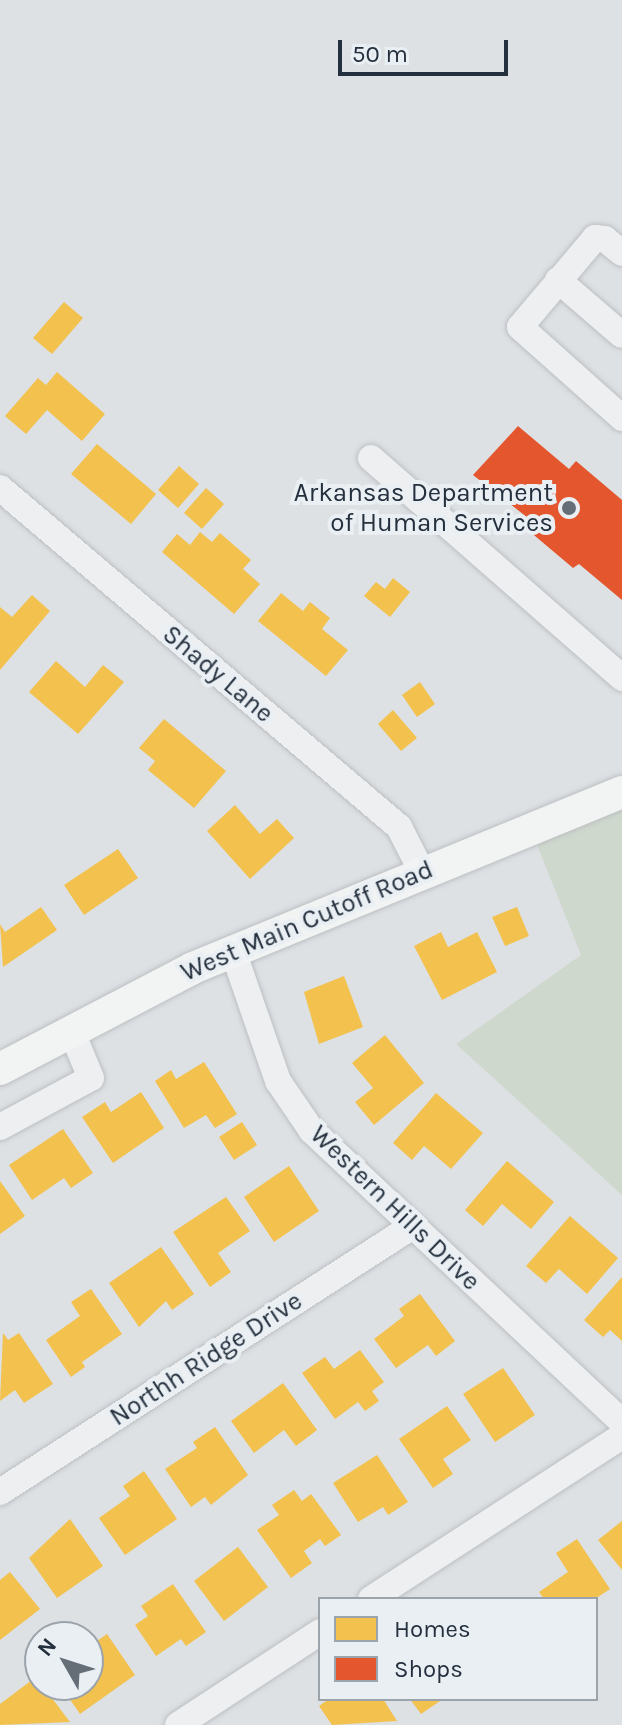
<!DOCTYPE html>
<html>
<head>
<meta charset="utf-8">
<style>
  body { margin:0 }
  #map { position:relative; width:622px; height:1725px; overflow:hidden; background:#dde1e4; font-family:Karla,sans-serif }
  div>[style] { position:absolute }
  .green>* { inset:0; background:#cfd8cd }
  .homes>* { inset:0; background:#f2c14e }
  .shops>* { inset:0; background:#e4572e }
  .roads { filter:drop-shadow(0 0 2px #bcbfc2) drop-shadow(0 0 2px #bcbfc2) }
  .minor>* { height:26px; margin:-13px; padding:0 13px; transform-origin:13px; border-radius:13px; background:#edeff0 }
  .major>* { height:32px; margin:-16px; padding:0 16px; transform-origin:16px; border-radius:16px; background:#f2f4f4 }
  .dots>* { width:22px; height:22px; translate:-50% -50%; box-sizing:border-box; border:4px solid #eaeff4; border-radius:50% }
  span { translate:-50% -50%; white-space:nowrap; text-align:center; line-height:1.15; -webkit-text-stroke:8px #eaeff4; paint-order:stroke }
  .poi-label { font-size:26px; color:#24303d }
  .right { translate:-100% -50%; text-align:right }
  .street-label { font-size:26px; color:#24303d }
  .legend { position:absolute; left:318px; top:1597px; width:280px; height:104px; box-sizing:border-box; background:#eaeff4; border:2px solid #9ba3ab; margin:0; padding:10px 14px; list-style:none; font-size:24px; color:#24303d }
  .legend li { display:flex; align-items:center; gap:16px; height:40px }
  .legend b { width:40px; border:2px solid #9ba3ab }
  .north { position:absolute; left:24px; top:1621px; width:80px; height:80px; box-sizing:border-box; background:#eaeff4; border:2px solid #9ba3ab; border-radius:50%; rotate:309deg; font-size:22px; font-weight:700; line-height:32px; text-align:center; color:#24303d }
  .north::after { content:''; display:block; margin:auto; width:28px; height:36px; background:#656e77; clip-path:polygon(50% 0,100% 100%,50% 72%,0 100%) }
  .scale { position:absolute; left:338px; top:40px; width:170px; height:36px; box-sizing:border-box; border:4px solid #24303d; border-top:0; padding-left:10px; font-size:24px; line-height:28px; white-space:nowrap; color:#24303d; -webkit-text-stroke:6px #eaeff4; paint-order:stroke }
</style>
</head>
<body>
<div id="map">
  <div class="green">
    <i style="clip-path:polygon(622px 792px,622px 1195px,456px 1044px,581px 955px,532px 832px)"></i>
  </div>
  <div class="homes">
    <i style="clip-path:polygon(64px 302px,83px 318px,52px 354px,33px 338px)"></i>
    <i style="clip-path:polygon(57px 372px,105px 414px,82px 441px,47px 410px,26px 434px,5px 416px,38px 378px,46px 385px)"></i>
    <i style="clip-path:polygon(97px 444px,156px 494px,131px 524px,71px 474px)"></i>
    <i style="clip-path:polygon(179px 466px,199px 484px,178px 508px,158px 490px)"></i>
    <i style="clip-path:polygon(206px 488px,224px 504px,202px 529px,184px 513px)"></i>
    <i style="clip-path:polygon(200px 532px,212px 542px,220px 533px,251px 560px,243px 569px,260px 584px,234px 614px,162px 552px,177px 534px,190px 545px)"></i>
    <i style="clip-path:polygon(393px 578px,410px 592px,390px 617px,364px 596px,376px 582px,385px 589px)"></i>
    <i style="clip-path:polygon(281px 593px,303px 611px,310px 602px,330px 618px,322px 629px,348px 650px,326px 676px,258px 621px)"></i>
    <i style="clip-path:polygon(32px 595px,50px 611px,0 670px,0 607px,12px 617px)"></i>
    <i style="clip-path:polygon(56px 661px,85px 687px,103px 665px,124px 682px,78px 734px,29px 692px)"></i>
    <i style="clip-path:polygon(420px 682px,435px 704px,417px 717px,402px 695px)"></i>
    <i style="clip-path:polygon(393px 710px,417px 738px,401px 751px,378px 724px)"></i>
    <i style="clip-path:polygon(164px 719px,226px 771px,194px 808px,148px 770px,155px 761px,139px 748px)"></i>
    <i style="clip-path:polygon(235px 805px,260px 834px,277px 819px,294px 838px,250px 879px,207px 831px)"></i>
    <i style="clip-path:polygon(118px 849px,138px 878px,84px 915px,64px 885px)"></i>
    <i style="clip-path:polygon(41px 907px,57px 930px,3px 967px,0 924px,5px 932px)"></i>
    <i style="clip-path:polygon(517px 907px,529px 936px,505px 946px,492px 917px)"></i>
    <i style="clip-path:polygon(441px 932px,448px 947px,477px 932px,497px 972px,442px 1000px,414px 946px)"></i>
    <i style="clip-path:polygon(344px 976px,363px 1027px,319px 1044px,304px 992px)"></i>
    <i style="clip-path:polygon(385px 1035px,424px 1083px,374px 1125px,355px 1102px,373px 1088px,352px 1063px)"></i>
    <i style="clip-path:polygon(204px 1062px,237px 1114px,215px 1128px,206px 1115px,184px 1128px,155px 1081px,171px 1070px,176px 1079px)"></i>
    <i style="clip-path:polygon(141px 1092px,164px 1128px,113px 1163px,82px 1117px,105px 1102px,111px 1112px)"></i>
    <i style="clip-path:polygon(436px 1093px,483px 1133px,451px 1169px,424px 1146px,412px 1160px,393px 1143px)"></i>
    <i style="clip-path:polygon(242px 1122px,257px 1145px,234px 1160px,219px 1137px)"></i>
    <i style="clip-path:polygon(63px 1129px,93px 1173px,71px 1188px,64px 1178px,32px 1200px,9px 1165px)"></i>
    <i style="clip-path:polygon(507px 1161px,554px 1202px,531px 1229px,502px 1204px,483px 1226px,465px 1210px)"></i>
    <i style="clip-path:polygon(289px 1166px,319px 1211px,274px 1242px,244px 1197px)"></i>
    <i style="clip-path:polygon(0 1181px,25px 1216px,0 1234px)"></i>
    <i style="clip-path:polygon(226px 1197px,250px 1231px,218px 1253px,231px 1272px,210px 1287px,173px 1232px)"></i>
    <i style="clip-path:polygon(570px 1216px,618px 1258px,587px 1294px,559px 1269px,546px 1283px,526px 1266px)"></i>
    <i style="clip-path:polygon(161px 1247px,194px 1294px,172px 1310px,166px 1301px,139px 1327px,109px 1283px)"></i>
    <i style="clip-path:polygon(622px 1277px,622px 1341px,610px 1330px,603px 1337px,584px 1320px)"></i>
    <i style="clip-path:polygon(91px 1289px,122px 1334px,82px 1362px,85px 1367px,71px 1377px,46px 1340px,80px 1316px,71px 1302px)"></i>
    <i style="clip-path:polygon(420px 1294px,455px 1341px,436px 1356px,428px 1345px,396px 1368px,374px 1339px,404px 1316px,399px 1309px)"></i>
    <i style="clip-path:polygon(3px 1333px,8px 1340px,19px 1333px,53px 1384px,24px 1403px,15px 1390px,0 1401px)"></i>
    <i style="clip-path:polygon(360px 1350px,384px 1382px,372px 1391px,379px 1401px,365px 1411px,358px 1402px,335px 1419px,302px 1373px,325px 1357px,334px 1369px)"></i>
    <i style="clip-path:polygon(503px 1368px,535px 1415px,495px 1442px,463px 1394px)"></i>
    <i style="clip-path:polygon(283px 1383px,317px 1430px,296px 1446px,284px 1430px,254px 1453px,231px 1421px)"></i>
    <i style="clip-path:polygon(447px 1406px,471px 1440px,443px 1459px,453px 1474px,433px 1488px,399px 1439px)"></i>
    <i style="clip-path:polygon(215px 1427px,248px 1475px,211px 1505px,205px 1497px,191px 1507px,165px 1469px,197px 1448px,193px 1442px)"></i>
    <i style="clip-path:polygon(377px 1455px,408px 1502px,388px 1515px,383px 1507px,358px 1522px,333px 1483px)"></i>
    <i style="clip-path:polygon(144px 1471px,177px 1519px,125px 1555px,99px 1518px,130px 1496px,123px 1486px)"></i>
    <i style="clip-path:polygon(294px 1490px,302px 1501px,311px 1494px,341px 1535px,325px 1546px,320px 1539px,304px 1551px,312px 1563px,291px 1578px,257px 1530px,279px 1515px,272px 1505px)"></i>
    <i style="clip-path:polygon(70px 1519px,103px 1566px,57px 1598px,29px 1558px)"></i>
    <i style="clip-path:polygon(622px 1521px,622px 1570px,598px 1540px)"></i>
    <i style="clip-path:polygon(577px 1539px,610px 1589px,595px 1599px,544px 1599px,539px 1592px,568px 1572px,556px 1553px)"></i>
    <i style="clip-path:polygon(238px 1547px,268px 1587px,224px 1621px,194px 1581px)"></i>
    <i style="clip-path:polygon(10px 1572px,40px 1609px,0 1640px,0 1580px)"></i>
    <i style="clip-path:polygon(173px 1584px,206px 1632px,186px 1646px,181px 1639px,156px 1656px,135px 1625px,148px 1616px,141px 1606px)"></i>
    <i style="clip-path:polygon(107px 1634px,135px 1675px,80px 1714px,60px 1685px,88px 1685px,88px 1647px)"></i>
    <i style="clip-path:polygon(36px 1677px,70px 1722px,0 1725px,0 1704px)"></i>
    <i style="clip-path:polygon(329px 1699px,383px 1699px,397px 1721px,332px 1725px,319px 1706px)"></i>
    <i style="clip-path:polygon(410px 1699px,443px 1699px,421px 1714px)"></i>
  </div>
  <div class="shops">
    <i style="clip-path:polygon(518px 426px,569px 469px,576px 461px,622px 500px,622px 600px,579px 564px,573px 568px,522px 525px,528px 518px,473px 475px)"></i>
  </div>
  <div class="roads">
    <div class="minor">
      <i style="left:622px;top:253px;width:22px;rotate:-141deg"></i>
      <i style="left:605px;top:239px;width:10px;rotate:-174deg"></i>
      <i style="left:595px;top:238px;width:116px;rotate:130.1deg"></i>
      <i style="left:520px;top:327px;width:137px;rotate:41.7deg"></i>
      <i style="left:558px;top:280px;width:84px;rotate:40.7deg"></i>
      <i style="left:371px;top:458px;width:334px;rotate:41.2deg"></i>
      <i style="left:0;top:488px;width:524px;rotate:40.35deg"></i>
      <i style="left:399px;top:827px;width:48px;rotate:62.9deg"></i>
      <i style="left:233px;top:951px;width:138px;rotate:70.9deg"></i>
      <i style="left:278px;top:1081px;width:60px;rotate:55.8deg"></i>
      <i style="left:312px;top:1131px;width:425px;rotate:43.2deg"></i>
      <i style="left:0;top:1127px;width:103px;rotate:-28.3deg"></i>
      <i style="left:91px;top:1078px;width:52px;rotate:-112.6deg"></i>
      <i style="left:0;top:1492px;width:489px;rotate:-32.8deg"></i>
      <i style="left:371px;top:1599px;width:299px;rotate:-33deg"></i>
      <i style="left:178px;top:1725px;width:170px;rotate:-33.2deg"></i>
    </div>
    <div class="major">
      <i style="left:0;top:1069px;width:218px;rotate:-27.6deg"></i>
      <i style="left:193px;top:968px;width:464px;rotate:-22.3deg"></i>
    </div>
  </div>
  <div class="dots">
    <i style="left:569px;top:508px;background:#656e77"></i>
  </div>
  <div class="poi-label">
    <span class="right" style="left:553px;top:508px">Arkansas Department<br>of Human Services</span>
  </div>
  <div class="street-label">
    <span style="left:218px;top:674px;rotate:40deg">Shady Lane</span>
    <span style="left:307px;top:921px;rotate:-23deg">West Main Cutoff Road</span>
    <span style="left:395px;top:1208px;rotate:44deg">Western Hills Drive</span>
    <span style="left:206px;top:1359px;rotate:-33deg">Northh Ridge Drive</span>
  </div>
  <ul class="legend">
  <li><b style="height:22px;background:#f2c14e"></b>Homes</li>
  <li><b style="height:22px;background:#e4572e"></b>Shops</li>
  </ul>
  <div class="north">N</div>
  <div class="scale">50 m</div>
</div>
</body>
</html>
